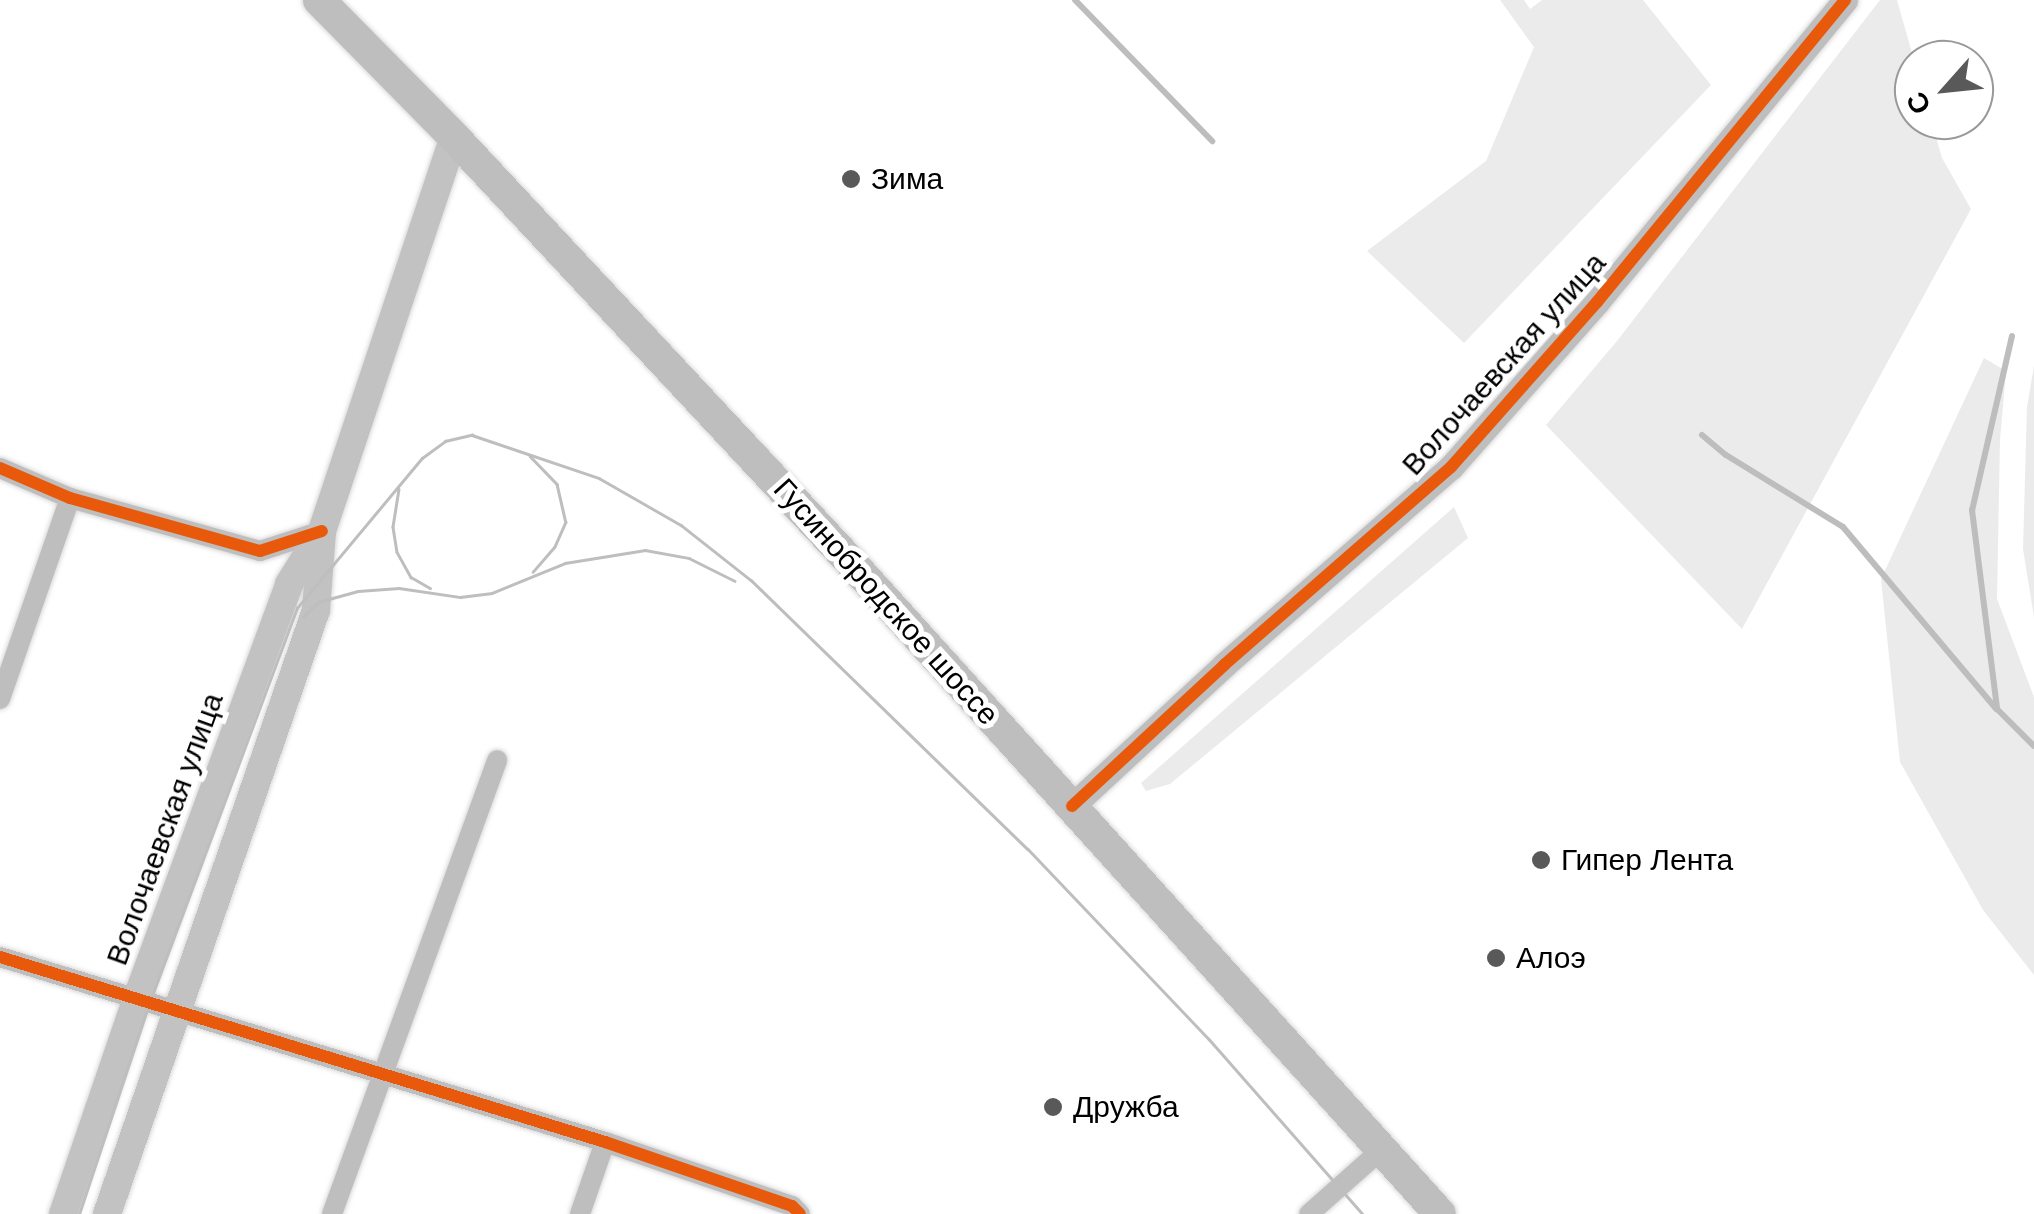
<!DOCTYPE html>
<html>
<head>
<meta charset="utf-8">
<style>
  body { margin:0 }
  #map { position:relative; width:2034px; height:1214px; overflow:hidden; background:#fff; font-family:Helvetica,sans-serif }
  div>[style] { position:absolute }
  .green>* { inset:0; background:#ebebeb }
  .stream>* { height:6px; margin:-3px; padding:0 3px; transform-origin:3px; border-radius:3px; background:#bdbdbd }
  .roads { filter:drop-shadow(0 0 2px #dbdbdb) drop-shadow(0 0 2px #dbdbdb) }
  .minor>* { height:20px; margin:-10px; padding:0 10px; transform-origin:10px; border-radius:10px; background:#bebebe }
  .tertiary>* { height:25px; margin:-12.5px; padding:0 12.5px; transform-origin:12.5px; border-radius:12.5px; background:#bebebe }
  .secondary>* { height:28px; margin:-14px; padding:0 14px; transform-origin:14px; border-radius:14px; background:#c2c2c2 }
  .primary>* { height:32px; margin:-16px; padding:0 16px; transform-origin:16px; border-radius:16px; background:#bebebe }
  .tram>* { height:2.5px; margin:-1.25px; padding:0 1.25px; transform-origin:1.25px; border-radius:1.25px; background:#bebebe }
  .cycleway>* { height:12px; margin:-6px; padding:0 6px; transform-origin:6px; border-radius:6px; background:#e8590c }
  .dots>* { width:28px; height:28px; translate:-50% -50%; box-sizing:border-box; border:5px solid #fff; border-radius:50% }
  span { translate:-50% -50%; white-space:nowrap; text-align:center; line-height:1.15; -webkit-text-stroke:10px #fff; paint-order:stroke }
  .poi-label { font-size:30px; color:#000 }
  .left { translate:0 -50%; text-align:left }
  .street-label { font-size:30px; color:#000 }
  .north { position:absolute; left:1894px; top:40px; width:100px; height:100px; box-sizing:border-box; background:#fff; border:2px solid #999; border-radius:50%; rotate:243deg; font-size:28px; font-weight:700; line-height:40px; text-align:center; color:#000 }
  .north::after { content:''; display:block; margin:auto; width:35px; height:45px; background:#595959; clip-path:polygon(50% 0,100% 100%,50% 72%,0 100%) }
</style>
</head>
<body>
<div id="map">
  <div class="green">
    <i style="clip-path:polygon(1500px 0,1524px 0,1530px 9px,1542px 0,1643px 0,1711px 85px,1464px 343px,1367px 251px,1486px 161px,1534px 47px)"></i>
    <i style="clip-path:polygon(1880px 0,1897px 0,1914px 60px,1914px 120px,1931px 120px,1942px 158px,1971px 209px,1742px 629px,1546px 425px,1617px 341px)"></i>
    <i style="clip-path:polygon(1984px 358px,2006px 371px,2000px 440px,1997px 599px,2034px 697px,2034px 975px,1983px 910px,1900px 762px,1881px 579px)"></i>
    <i style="clip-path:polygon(2034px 366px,2034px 617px,2023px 549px,2027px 407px)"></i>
    <i style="clip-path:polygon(1454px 507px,1468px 538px,1170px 784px,1146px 791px,1141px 783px)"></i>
  </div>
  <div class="stream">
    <i style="left:1075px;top:0;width:197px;rotate:45.8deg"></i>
    <i style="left:2012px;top:336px;width:179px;rotate:102.9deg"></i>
    <i style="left:1972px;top:510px;width:201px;rotate:82.8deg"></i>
    <i style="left:1997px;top:709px;width:52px;rotate:45deg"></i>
    <i style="left:1702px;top:435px;width:31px;rotate:40deg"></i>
    <i style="left:1726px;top:455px;width:137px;rotate:31.6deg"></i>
    <i style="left:1843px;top:527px;width:238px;rotate:49.9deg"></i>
  </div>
  <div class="roads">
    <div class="minor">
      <i style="left:0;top:468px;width:76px;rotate:23.2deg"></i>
      <i style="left:70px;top:498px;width:197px;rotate:15.6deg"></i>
      <i style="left:260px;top:551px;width:65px;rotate:-17.9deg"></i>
      <i style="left:0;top:699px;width:213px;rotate:-70.8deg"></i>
      <i style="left:0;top:957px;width:633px;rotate:17deg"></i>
      <i style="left:605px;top:1142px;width:198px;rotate:18.9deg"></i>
      <i style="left:792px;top:1206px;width:11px;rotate:45deg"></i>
      <i style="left:332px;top:1214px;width:483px;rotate:-70deg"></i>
      <i style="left:580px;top:1214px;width:76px;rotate:-70.9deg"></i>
      <i style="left:1309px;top:1214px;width:96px;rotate:-41.6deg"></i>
    </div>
    <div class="tertiary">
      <i style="left:1072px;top:806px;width:207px;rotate:-42.8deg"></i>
      <i style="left:1224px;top:665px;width:301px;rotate:-41.1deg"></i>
      <i style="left:1451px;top:467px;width:220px;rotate:-48.5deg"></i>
      <i style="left:1597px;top:302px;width:391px;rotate:-50.6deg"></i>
    </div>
    <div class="secondary">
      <i style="left:63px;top:1214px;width:228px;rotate:-71.1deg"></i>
      <i style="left:137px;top:998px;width:441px;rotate:-69.8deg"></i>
      <i style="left:289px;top:584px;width:62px;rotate:-58.1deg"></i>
      <i style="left:322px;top:531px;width:416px;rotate:-71.5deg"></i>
      <i style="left:107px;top:1214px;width:639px;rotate:-70.91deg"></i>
      <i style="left:316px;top:610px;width:78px;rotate:-85.6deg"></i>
    </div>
    <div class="primary">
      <i style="left:319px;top:0;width:192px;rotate:45.4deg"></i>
      <i style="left:454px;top:137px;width:576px;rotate:46.97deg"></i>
      <i style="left:847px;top:558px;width:884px;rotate:47.89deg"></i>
    </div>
  </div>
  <div class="tram">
    <i style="left:530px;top:456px;width:39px;rotate:46deg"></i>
    <i style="left:557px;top:484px;width:39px;rotate:77deg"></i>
    <i style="left:566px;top:522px;width:27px;rotate:114deg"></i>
    <i style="left:555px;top:547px;width:33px;rotate:131deg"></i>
    <i style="left:399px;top:489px;width:38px;rotate:99deg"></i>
    <i style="left:393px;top:527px;width:25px;rotate:81deg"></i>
    <i style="left:397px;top:552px;width:29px;rotate:61deg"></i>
    <i style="left:411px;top:577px;width:22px;rotate:30deg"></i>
    <i style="left:303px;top:617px;width:21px;rotate:-45deg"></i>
    <i style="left:318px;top:602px;width:41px;rotate:-15.4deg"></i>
    <i style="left:358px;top:591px;width:41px;rotate:-4.2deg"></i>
    <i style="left:399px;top:588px;width:62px;rotate:8.4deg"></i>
    <i style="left:460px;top:597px;width:32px;rotate:-7deg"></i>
    <i style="left:492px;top:593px;width:79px;rotate:-22.3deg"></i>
    <i style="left:565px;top:563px;width:81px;rotate:-9.2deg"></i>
    <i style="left:645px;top:550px;width:45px;rotate:10.3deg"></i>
    <i style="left:689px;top:558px;width:51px;rotate:26.6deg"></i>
    <i style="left:79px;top:1214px;width:225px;rotate:-71.6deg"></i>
    <i style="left:150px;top:1001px;width:420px;rotate:-69.5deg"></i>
    <i style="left:297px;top:608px;width:195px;rotate:-50.2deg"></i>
    <i style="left:422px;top:458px;width:29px;rotate:-36deg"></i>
    <i style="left:445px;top:441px;width:28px;rotate:-13deg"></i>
    <i style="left:472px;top:435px;width:134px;rotate:18.7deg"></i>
    <i style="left:599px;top:478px;width:95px;rotate:29.8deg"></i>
    <i style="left:681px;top:525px;width:89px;rotate:38.2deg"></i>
    <i style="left:751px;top:580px;width:386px;rotate:44.2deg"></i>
    <i style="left:1028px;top:849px;width:262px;rotate:46.4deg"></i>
    <i style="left:1209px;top:1039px;width:233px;rotate:48.7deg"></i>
  </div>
  <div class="cycleway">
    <i style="left:0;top:468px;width:76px;rotate:23.2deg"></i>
    <i style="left:70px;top:498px;width:197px;rotate:15.6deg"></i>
    <i style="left:260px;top:551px;width:65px;rotate:-17.9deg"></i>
    <i style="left:1072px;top:806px;width:207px;rotate:-42.8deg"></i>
    <i style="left:1224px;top:665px;width:301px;rotate:-41.1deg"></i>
    <i style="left:1451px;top:467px;width:220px;rotate:-48.5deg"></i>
    <i style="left:1597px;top:302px;width:391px;rotate:-50.6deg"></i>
    <i style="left:0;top:957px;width:633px;rotate:17deg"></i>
    <i style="left:605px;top:1142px;width:198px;rotate:18.9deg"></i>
    <i style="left:792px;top:1206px;width:11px;rotate:45deg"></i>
  </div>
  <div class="dots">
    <i style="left:851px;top:179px;background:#595959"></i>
    <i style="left:1541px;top:860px;background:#595959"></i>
    <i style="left:1496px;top:958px;background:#595959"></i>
    <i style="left:1053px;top:1107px;background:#595959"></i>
  </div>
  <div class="poi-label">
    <span class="left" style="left:871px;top:179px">Зима</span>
    <span class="left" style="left:1561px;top:860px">Гипер Лента</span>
    <span class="left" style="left:1516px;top:958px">Алоэ</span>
    <span class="left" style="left:1073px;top:1107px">Дружба</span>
  </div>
  <div class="street-label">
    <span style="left:1504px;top:364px;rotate:-48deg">Волочаевская улица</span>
    <span style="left:886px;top:602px;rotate:48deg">Гусинобродское шоссе</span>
    <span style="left:165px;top:829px;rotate:-70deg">Волочаевская улица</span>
  </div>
  <div class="north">С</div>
</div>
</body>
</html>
